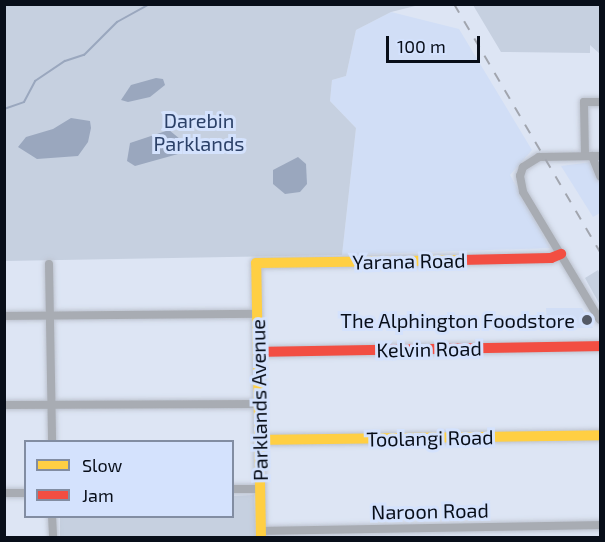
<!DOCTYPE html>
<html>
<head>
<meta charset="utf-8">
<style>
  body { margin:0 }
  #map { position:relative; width:605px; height:542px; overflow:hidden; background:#dde5f4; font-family:"Exo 2",sans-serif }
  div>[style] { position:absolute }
  .built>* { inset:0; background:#d1def6 }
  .green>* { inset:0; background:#c6d0e0 }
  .water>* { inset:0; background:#9aa7be }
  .stream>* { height:2px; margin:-1px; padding:0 1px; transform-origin:1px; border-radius:1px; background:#9aa7be }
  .roads { filter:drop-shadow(0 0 2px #bdc3cf) drop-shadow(0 0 2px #bdc3cf) }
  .street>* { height:8px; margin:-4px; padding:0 4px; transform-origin:4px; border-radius:4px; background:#a8acb3 }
  .slow>* { height:10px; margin:-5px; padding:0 5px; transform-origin:5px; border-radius:5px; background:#ffcf43 }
  .jam>* { height:10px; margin:-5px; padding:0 5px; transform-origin:5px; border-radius:5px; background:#f24e42 }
  .rail>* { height:2px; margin-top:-1px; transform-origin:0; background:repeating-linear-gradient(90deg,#a1a5ae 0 10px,transparent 0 20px) }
  .dots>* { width:16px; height:16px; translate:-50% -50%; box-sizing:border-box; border:3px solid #d4e2fd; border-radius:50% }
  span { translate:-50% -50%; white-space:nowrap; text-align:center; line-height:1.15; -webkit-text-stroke:6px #d4e2fd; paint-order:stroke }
  .park-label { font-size:20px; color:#2c4168 }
  .street-label { font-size:20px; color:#080e19 }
  .poi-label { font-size:20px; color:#080e19 }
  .right { translate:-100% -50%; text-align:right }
  .frame { position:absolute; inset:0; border:6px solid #080e19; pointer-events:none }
  .legend { position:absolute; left:24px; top:440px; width:210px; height:78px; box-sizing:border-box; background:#d4e2fd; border:2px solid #828da2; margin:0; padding:8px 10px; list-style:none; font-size:18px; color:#080e19 }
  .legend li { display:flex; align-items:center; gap:12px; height:30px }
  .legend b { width:30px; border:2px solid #828da2 }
  .scale { position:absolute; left:386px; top:36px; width:94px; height:27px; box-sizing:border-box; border:3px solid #080e19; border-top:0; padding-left:8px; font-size:18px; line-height:21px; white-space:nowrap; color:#080e19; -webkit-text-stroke:4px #d4e2fd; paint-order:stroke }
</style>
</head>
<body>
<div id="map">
  <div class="built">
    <i style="clip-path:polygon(391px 12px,459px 29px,532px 150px,510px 175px,550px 248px,342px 255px,356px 128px,330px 101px,332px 80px,346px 76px,356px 30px)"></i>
    <i style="clip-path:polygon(599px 161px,600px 213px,593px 217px,561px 166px)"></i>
    <i style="clip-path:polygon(546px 308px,582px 308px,593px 328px,547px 328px)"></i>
  </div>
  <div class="green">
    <i style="clip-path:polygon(4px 5px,419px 5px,391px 12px,356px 30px,346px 76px,332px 80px,330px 101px,356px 128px,342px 255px,5px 261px)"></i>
    <i style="clip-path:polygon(473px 5px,600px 5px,600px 54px,590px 45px,590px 53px,501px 52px)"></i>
    <i style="clip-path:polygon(598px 270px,600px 274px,600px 305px,585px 278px)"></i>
    <i style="clip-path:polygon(254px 495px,256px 537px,60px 537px,60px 517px,232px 516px,233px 496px)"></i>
  </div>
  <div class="water">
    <i style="clip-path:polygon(156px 78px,163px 79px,165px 85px,150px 97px,128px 102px,121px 100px,131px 85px)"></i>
    <i style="clip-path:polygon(71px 118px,90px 121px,91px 128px,88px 142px,78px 156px,37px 159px,18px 147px,26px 137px,53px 129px)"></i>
    <i style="clip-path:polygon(169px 130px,180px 139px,178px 154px,135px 166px,127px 161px,130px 143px)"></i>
    <i style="clip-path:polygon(298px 157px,306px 164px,307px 184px,300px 192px,285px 194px,273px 184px,273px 170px)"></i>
  </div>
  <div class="stream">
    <i style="left:4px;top:109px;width:21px;rotate:-19deg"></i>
    <i style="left:24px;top:102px;width:24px;rotate:-62deg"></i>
    <i style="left:35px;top:81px;width:36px;rotate:-34deg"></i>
    <i style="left:65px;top:61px;width:20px;rotate:-18deg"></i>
    <i style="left:84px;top:55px;width:47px;rotate:-45deg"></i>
    <i style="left:117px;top:22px;width:38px;rotate:-29deg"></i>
  </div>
  <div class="roads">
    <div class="street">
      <i style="left:585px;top:156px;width:54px;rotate:-91.1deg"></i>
      <i style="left:584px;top:102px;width:16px"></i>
      <i style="left:592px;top:156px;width:22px;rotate:68deg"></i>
      <i style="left:600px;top:156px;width:61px;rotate:179.1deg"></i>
      <i style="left:539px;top:157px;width:19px;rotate:148deg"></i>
      <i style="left:523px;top:167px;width:9px;rotate:108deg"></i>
      <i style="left:520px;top:176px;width:16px;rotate:79deg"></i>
      <i style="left:523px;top:192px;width:149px;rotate:59deg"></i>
      <i style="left:49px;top:264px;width:178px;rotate:89deg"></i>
      <i style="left:4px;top:316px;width:253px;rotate:-0.5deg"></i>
      <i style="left:4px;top:405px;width:255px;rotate:-0.2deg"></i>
      <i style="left:232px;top:489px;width:28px"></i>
      <i style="left:4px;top:493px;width:22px"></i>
      <i style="left:52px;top:516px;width:22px;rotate:87deg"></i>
      <i style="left:261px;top:531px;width:339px;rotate:-1deg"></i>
    </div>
    <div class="slow">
      <i style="left:259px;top:440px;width:341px;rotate:-0.8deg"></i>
      <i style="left:261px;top:538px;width:275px;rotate:-91deg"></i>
      <i style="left:256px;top:263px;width:204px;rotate:-0.8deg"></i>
    </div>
    <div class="jam">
      <i style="left:460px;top:260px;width:91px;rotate:-1.3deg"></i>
      <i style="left:551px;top:258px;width:11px;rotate:-22deg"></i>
      <i style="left:258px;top:352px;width:342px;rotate:-1deg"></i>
    </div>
  </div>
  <div class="rail">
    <i style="left:454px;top:4px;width:288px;rotate:59.5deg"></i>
  </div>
  <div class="dots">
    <i style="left:587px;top:320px;background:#535966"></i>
  </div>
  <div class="park-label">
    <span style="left:199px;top:132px">Darebin<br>Parklands</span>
  </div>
  <div class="street-label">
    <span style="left:409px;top:261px;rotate:-1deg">Yarana Road</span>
    <span style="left:429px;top:349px;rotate:-1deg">Kelvin Road</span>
    <span style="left:259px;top:400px;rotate:-91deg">Parklands Avenue</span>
    <span style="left:430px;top:438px;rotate:-1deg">Toolangi Road</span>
    <span style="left:430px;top:511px;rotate:-1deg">Naroon Road</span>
  </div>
  <div class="poi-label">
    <span class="right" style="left:575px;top:320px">The Alphington Foodstore</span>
  </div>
  <div class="frame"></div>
  <ul class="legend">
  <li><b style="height:8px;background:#ffcf43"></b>Slow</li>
  <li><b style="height:8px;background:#f24e42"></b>Jam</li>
  </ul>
  <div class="scale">100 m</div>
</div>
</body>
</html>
